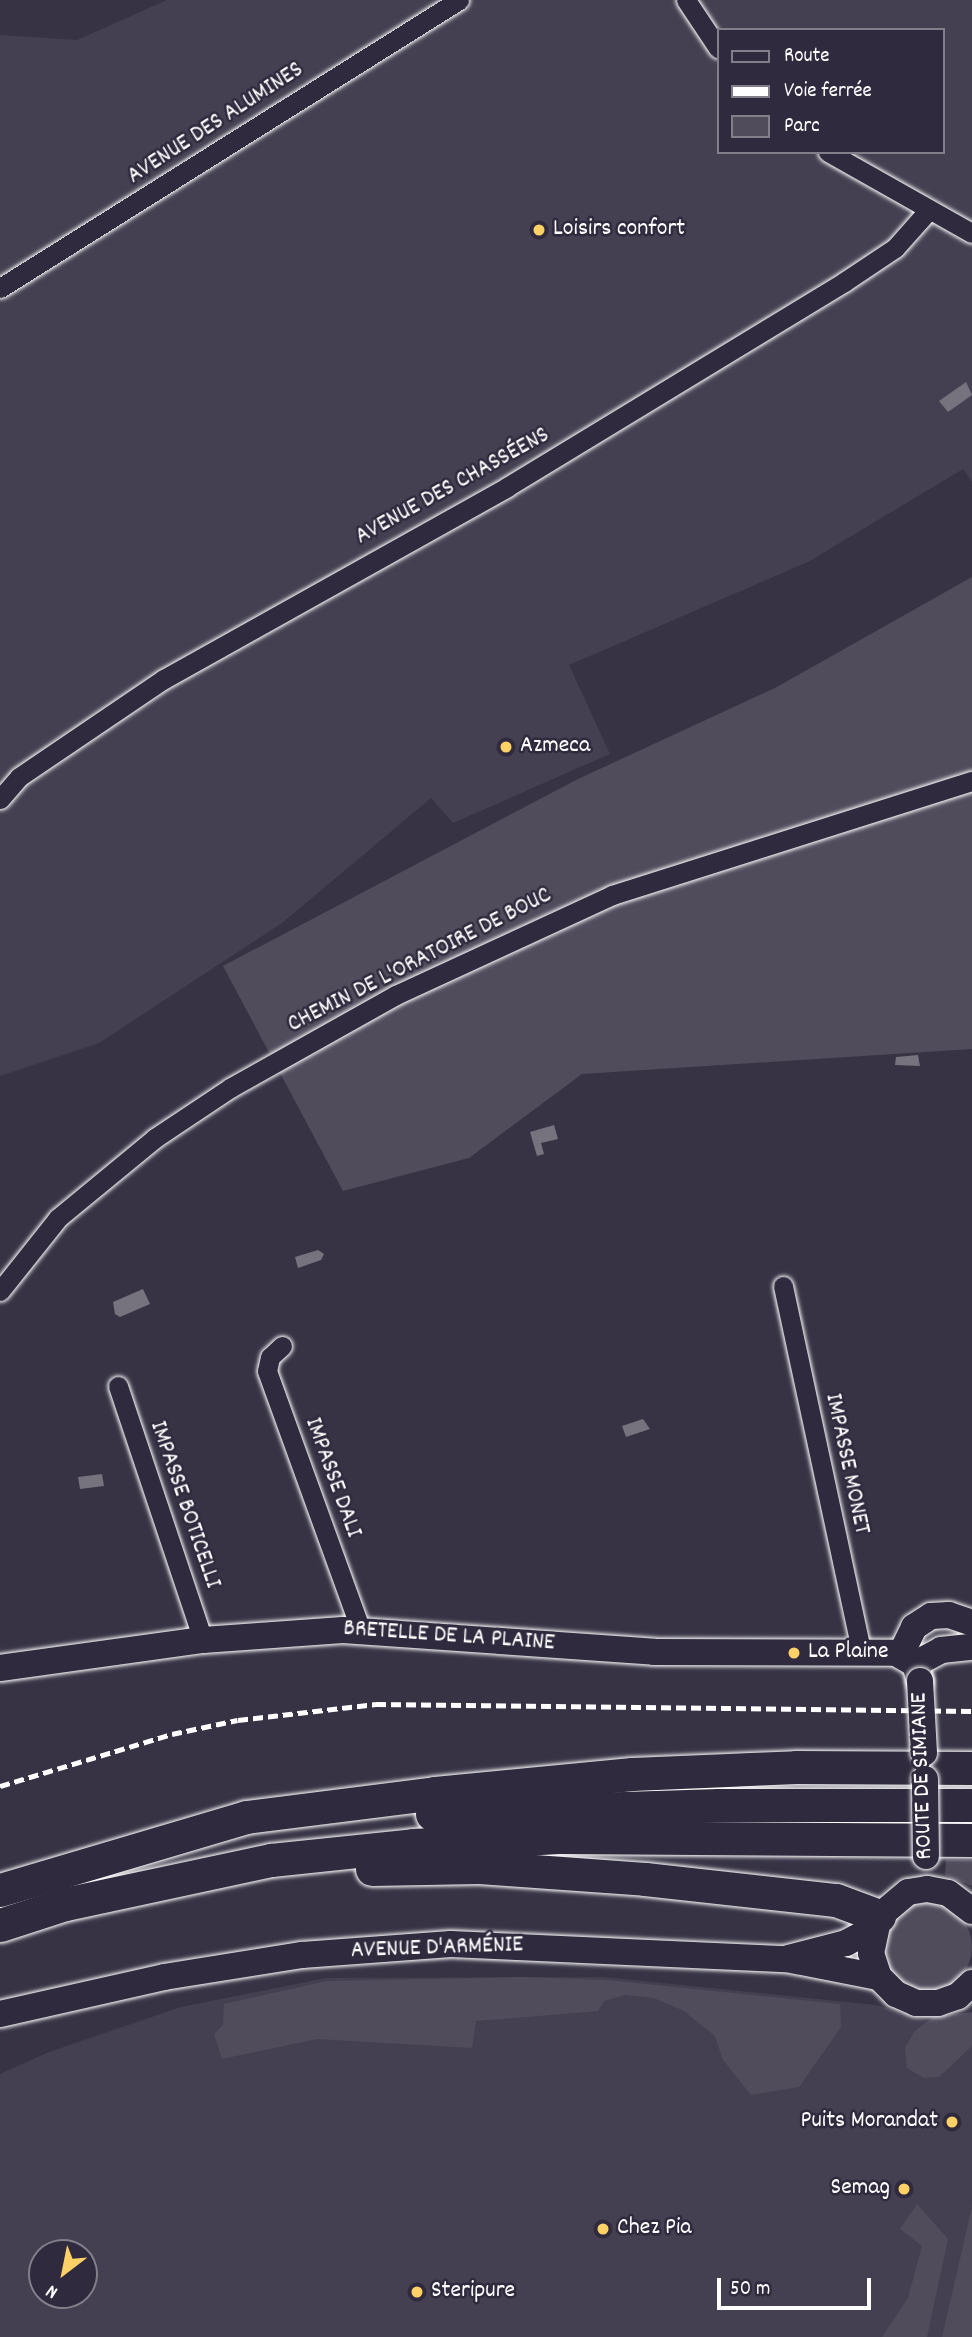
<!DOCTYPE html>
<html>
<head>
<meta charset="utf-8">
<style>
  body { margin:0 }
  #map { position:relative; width:972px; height:2337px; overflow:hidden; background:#373345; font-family:Dekko,sans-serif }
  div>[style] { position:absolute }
  .built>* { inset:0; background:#444051 }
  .green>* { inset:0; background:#514c5c }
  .round { border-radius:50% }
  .water>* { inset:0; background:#76737f }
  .roads { filter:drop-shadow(0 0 2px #fff) drop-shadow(0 0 2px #fff) }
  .street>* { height:19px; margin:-9.5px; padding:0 9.5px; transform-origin:9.5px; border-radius:9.5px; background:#2f2a3d }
  .secondary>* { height:26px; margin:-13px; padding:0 13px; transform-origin:13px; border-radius:13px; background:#2f2a3d }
  .highway>* { height:33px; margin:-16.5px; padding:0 16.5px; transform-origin:16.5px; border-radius:16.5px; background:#2f2a3d }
  .rail>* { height:5px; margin-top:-2.5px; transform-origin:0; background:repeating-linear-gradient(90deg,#fff 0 10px,transparent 0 15px) }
  .bridges { filter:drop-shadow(0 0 2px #fff) drop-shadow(0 0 2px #fff) }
  .secondary-bridge>* { height:26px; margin:-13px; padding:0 13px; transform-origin:13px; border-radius:13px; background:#2f2a3d }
  .dots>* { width:19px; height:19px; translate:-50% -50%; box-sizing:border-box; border:4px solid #2f2a3d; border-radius:50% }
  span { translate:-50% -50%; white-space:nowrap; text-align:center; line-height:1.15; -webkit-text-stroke:5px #2f2a3d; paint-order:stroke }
  .street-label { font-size:24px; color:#fff }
  .poi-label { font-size:24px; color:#fff }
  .left { translate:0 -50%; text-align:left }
  .right { translate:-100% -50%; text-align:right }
  .legend { position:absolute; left:717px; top:28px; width:228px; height:126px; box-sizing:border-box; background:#2f2a3d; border:2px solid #827f8b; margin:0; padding:9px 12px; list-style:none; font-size:21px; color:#fff }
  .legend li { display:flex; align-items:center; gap:14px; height:35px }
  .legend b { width:35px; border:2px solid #827f8b }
  .north { position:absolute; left:28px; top:2239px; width:70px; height:70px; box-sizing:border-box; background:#2f2a3d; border:2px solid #827f8b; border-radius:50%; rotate:212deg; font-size:19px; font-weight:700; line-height:28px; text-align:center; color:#fff }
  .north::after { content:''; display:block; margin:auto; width:24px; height:32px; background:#ffd166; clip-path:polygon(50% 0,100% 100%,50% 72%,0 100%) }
  .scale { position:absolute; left:717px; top:2278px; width:154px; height:32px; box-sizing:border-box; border:4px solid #fff; border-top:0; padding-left:9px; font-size:21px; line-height:24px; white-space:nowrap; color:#fff; -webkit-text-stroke:5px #2f2a3d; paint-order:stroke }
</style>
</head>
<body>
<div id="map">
  <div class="built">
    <i style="clip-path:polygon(evenodd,167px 0,972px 0,972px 482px,963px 469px,808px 562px,569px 665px,610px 754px,453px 823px,431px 798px,282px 923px,99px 1043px,0 1076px,0 35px,77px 40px,167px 0,718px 30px,942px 30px,942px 152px,718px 152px,718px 30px)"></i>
    <i style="clip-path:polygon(evenodd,604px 1977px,876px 2005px,972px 2034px,972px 2337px,0 2337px,0 2074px,49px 2052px,181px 2007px,326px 1978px,604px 1977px,42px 2253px,84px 2253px,84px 2295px,42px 2295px,42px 2253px)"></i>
  </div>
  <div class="green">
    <i style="clip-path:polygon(972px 577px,972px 1049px,582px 1074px,469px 1158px,343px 1191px,223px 966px,578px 779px,775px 688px)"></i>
    <i style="clip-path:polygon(946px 1860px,972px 1860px,972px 1886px,945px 1875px)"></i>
    <i class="round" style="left:884px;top:1903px;width:88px;height:88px"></i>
    <i style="clip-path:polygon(522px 1977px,607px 1980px,840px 2004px,841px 2027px,799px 2087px,751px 2095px,723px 2060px,715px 2036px,684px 2011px,654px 1998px,625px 1995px,604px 2001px,598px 2011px,476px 2021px,472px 2048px,317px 2039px,222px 2059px,214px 2034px,223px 2025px,224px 2004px,327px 1981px)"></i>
    <i style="clip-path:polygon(972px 2012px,972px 2046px,939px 2077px,924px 2078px,907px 2068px,905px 2048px,914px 2032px,933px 2017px)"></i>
    <i style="clip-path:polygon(917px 2204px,948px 2239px,927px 2337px,882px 2337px,908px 2298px,922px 2246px,900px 2229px)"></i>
    <i style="clip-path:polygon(972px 2206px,972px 2337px,942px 2337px,961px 2255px)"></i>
  </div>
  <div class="water">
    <i style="clip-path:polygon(966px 382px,972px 395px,948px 412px,939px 401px)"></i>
    <i style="clip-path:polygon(918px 1055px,920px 1066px,895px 1065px,896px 1057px)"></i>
    <i style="clip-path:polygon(554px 1125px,558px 1139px,541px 1143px,544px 1154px,537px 1156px,530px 1132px)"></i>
    <i style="clip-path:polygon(318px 1250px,324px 1254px,321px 1260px,298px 1268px,295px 1257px)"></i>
    <i style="clip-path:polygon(143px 1289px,150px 1304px,120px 1317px,115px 1314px,113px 1302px)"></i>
    <i style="clip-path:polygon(643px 1419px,650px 1429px,626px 1437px,622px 1426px)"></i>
    <i style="clip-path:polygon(102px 1474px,104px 1486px,80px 1489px,78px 1477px)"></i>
  </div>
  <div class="roads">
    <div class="street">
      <i style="left:686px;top:0;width:58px;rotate:56.3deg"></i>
      <i style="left:828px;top:152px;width:165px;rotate:29.4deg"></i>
      <i style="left:0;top:288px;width:542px;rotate:-32.11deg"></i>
      <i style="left:0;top:799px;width:29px;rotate:-49deg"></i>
      <i style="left:19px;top:777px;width:175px;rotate:-34.1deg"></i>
      <i style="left:164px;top:679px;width:393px;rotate:-29.2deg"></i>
      <i style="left:507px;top:487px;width:394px;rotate:-31.3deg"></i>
      <i style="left:844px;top:282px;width:61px;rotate:-33.7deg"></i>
      <i style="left:895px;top:248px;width:48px;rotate:-48.4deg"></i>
      <i style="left:783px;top:1286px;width:375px;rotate:77.9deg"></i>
      <i style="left:0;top:1291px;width:93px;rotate:-51.5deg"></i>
      <i style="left:58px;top:1218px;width:126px;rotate:-39.5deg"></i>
      <i style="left:155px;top:1138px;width:90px;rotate:-33.7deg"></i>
      <i style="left:230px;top:1088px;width:190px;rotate:-29.3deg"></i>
      <i style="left:396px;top:995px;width:238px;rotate:-24.8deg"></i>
      <i style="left:612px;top:895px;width:378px;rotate:-17.6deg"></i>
      <i style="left:282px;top:1346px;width:16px;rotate:137deg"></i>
      <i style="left:270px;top:1357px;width:14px;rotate:102deg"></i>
      <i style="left:267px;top:1371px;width:276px;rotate:70.1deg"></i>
      <i style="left:118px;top:1386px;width:268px;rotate:71.5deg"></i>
    </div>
    <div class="secondary">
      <i style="left:901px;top:1654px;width:30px;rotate:-64deg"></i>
      <i style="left:914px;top:1627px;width:20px;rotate:-33deg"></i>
      <i style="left:931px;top:1616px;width:18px;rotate:-3deg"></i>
      <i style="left:949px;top:1615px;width:24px;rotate:19deg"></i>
      <i style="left:915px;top:1664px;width:30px;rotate:-28deg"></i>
      <i style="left:941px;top:1650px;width:31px;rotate:-6deg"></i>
      <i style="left:0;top:1668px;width:205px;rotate:-7.9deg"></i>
      <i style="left:203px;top:1640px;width:140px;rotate:-4.1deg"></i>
      <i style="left:343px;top:1630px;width:312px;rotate:4deg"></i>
      <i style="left:654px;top:1652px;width:242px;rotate:0.2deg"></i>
      <i style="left:896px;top:1653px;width:22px;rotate:30deg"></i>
      <i style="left:915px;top:1664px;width:18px;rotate:74deg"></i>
      <i style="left:972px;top:1911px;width:30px;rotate:-143deg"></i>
      <i style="left:948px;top:1893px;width:21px;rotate:-169deg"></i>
      <i style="left:927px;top:1889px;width:19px;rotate:171deg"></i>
      <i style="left:908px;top:1892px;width:38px;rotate:140deg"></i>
      <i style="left:879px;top:1916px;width:38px;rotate:102deg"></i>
      <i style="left:871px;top:1953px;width:25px;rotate:72deg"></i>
      <i style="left:879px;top:1977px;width:24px;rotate:45deg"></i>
      <i style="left:896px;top:1994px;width:22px;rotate:24deg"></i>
      <i style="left:916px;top:2003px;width:22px"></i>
      <i style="left:938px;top:2003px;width:21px;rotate:-19deg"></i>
      <i style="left:958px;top:1996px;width:19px;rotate:-43deg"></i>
      <i style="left:788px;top:1958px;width:60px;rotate:-14.5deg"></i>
      <i style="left:846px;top:1943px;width:32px;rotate:-28deg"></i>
      <i style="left:0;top:2014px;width:168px;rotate:-12.7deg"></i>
      <i style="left:164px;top:1977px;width:140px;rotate:-9.1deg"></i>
      <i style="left:302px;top:1955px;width:149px;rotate:-4.2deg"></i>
      <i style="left:451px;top:1944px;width:335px;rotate:2.6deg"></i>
      <i style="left:786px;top:1959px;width:95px;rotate:11deg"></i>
    </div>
    <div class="highway">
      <i style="left:432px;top:1814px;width:287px;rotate:-1.8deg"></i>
      <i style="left:719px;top:1805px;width:253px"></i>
      <i style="left:372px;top:1869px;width:107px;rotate:-1.1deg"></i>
      <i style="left:479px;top:1867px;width:166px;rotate:4.1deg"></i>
      <i style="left:645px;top:1879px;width:192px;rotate:6.3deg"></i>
      <i style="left:836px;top:1900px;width:46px;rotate:20.4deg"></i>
      <i style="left:0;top:1890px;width:257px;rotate:-16.5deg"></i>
      <i style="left:246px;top:1817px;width:191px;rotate:-7.2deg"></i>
      <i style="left:435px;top:1793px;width:198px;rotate:-5.5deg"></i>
      <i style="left:632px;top:1774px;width:164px;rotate:-2.4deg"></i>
      <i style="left:796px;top:1767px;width:176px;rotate:0.3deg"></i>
      <i style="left:0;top:1925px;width:68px;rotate:-17.9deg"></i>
      <i style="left:65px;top:1904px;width:211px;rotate:-12.1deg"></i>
      <i style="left:271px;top:1860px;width:143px;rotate:-6deg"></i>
      <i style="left:413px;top:1845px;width:146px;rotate:-3.1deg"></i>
      <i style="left:559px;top:1837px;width:413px;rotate:0.4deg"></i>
    </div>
  </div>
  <div class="rail">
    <i style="left:0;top:1786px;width:180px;rotate:-16.8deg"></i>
    <i style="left:172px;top:1734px;width:67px;rotate:-12deg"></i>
    <i style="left:238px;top:1720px;width:139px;rotate:-6.6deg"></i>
    <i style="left:376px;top:1704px;width:596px;rotate:0.67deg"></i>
  </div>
  <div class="bridges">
    <div class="secondary-bridge">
      <i style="left:920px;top:1681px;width:72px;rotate:86.8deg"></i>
      <i style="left:925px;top:1779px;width:77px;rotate:89.3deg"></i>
    </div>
  </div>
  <div class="dots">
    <i style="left:539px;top:230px;background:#ffd166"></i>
    <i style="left:506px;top:747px;background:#ffd166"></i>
    <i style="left:794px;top:1653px;background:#ffd166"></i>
    <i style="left:952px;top:2122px;background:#ffd166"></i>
    <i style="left:904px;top:2189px;background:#ffd166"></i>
    <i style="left:603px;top:2229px;background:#ffd166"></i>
    <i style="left:417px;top:2292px;background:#ffd166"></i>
  </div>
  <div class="street-label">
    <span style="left:216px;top:124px;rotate:-33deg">AVENUE DES ALUMINES</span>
    <span style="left:453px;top:487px;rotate:-29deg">AVENUE DES CHASSÉENS</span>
    <span style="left:420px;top:961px;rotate:-27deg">CHEMIN DE L'ORATOIRE DE BOUC</span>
    <span style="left:846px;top:1464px;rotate:78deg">IMPASSE MONET</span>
    <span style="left:332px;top:1478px;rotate:70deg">IMPASSE DALI</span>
    <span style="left:184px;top:1505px;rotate:71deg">IMPASSE BOTICELLI</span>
    <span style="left:449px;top:1637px;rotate:4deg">BRETELLE DE LA PLAINE</span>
    <span style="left:923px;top:1776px;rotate:-92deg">ROUTE DE SIMIANE</span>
    <span style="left:437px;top:1949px;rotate:-2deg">AVENUE D'ARMÉNIE</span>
  </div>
  <div class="poi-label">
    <span class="left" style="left:553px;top:230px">Loisirs confort</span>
    <span class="left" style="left:520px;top:747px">Azmeca</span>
    <span class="left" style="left:808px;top:1653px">La Plaine</span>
    <span class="right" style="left:938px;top:2122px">Puits Morandat</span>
    <span class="right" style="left:890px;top:2189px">Semag</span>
    <span class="left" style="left:617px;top:2229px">Chez Pia</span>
    <span class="left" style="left:431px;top:2292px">Steripure</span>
  </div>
  <ul class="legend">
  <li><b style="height:9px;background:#2f2a3d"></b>Route</li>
  <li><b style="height:9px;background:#fff"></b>Voie ferrée</li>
  <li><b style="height:19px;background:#514c5c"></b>Parc</li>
  </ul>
  <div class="north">N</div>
  <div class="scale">50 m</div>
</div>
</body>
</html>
